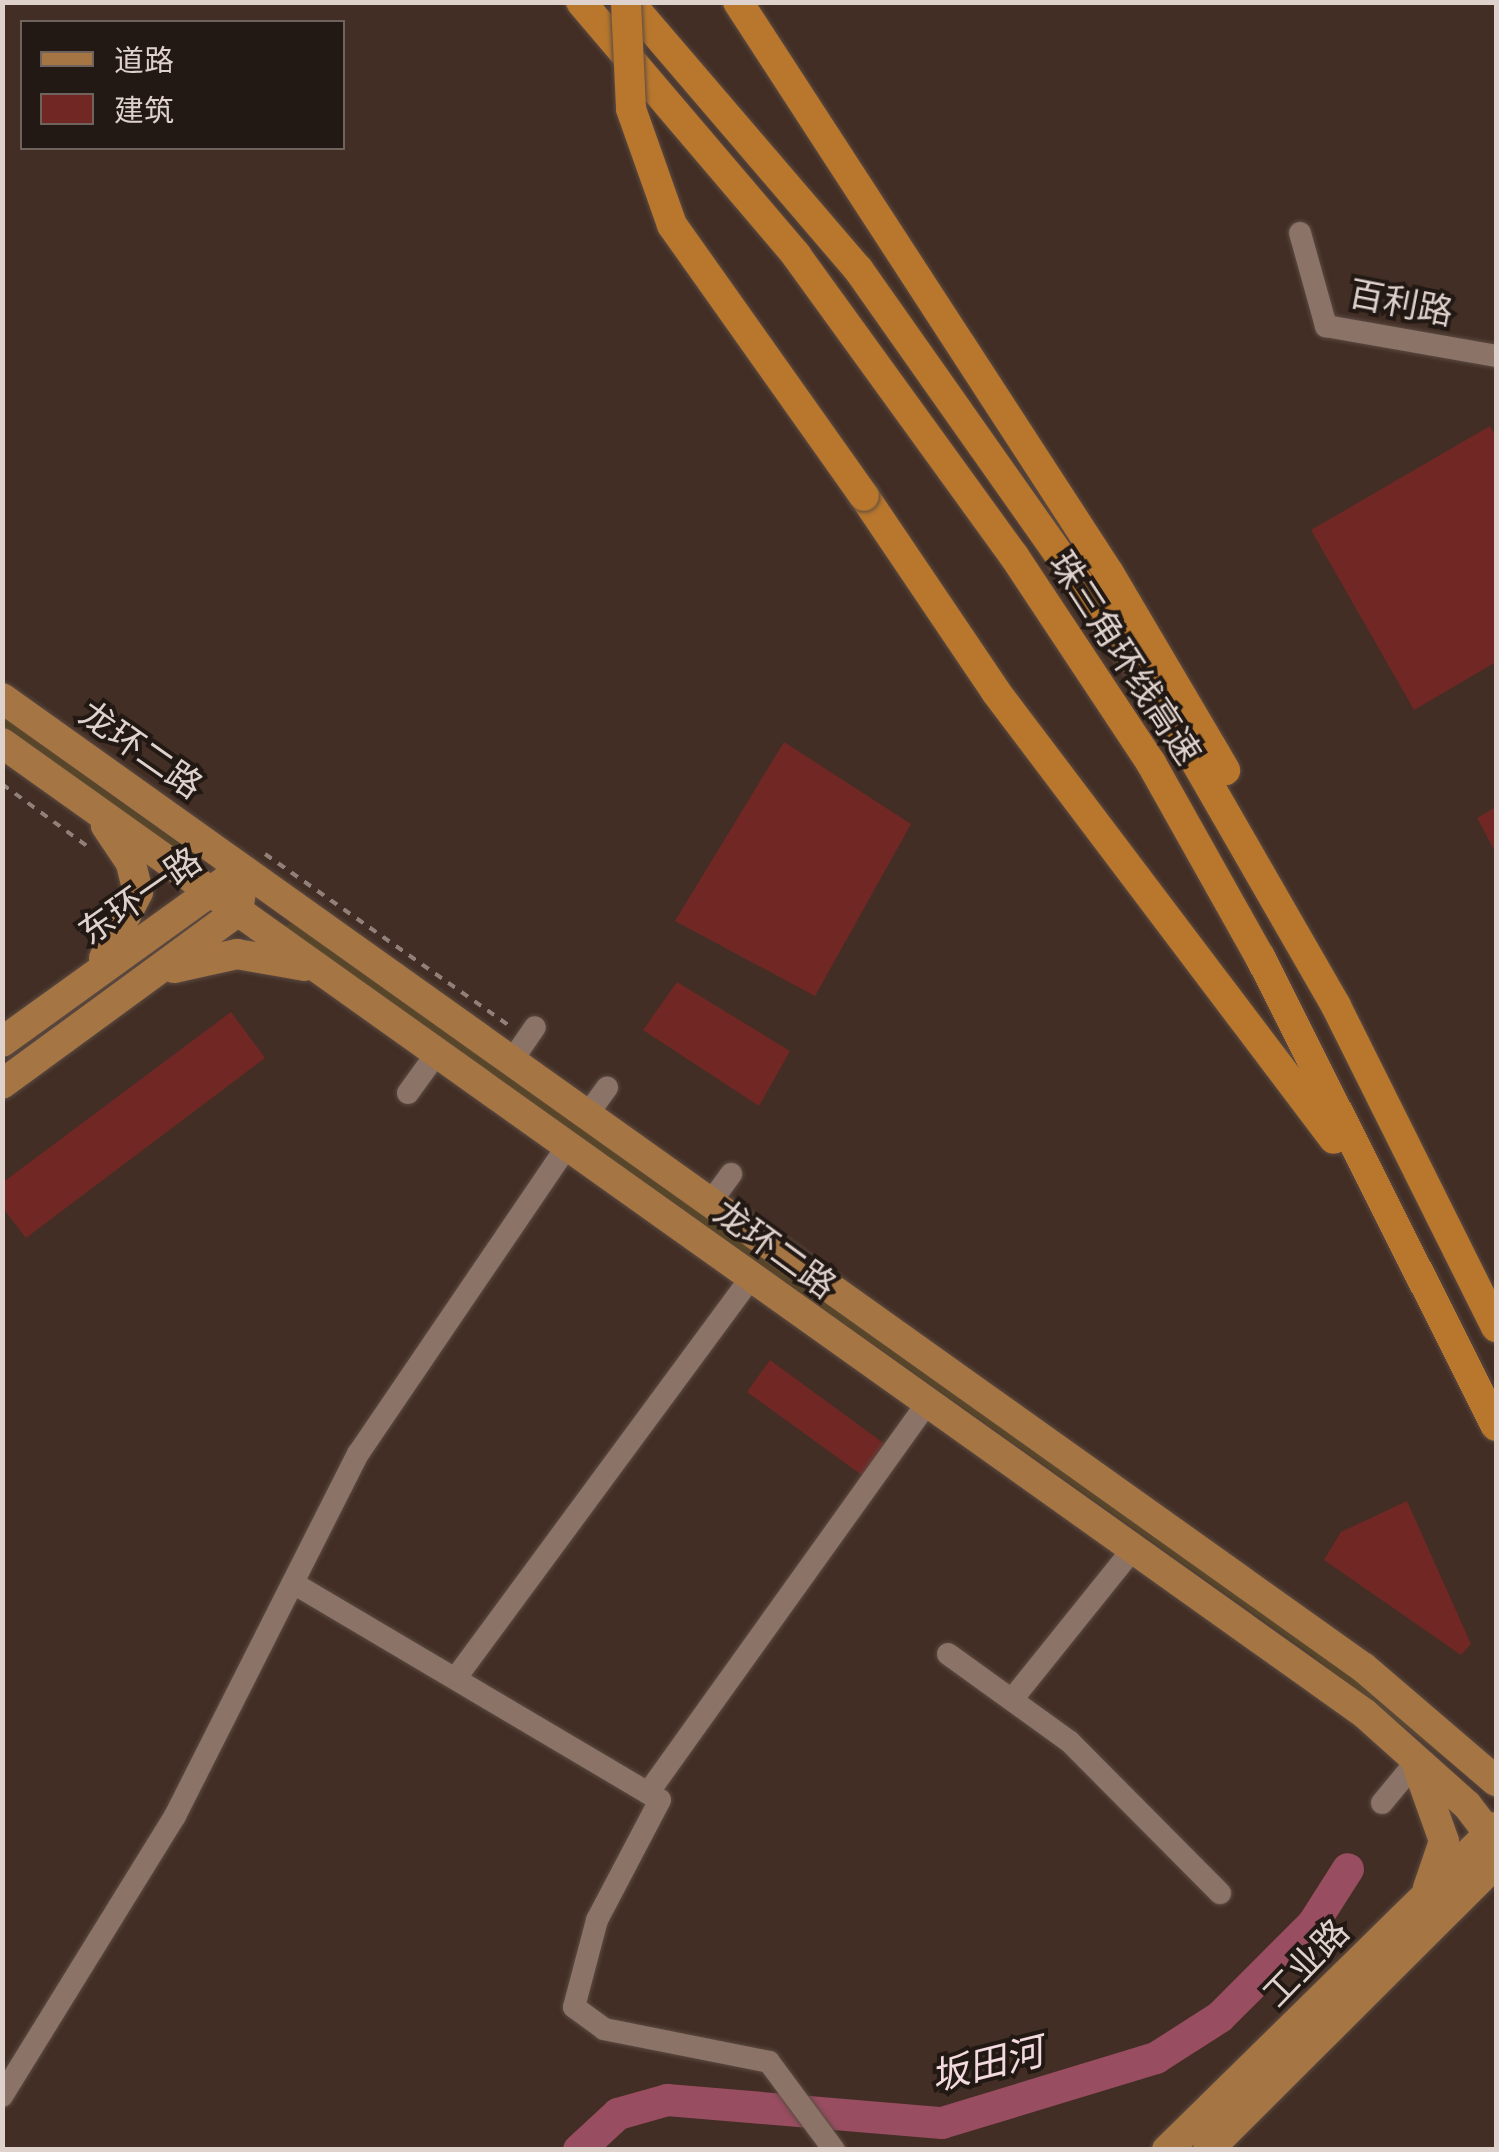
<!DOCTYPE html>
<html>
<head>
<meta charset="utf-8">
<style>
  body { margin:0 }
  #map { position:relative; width:1499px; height:2152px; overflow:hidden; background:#422e24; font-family:Jost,"Noto Sans SC",sans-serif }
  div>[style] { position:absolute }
  .green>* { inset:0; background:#564312 }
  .river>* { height:32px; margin:-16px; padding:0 16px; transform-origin:16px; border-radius:16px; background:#994d60 }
  .building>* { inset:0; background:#712825 }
  .path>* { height:4px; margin-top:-2px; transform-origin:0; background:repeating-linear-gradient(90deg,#918078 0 8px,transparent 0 16px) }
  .roads { filter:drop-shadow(0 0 2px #5b4a42) drop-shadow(0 0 2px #5b4a42) }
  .minor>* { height:22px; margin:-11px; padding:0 11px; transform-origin:11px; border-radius:11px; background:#8b7368 }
  .major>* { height:30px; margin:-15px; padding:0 15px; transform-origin:15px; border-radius:15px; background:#a67544 }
  .highway>* { height:30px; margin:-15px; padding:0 15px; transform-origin:15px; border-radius:15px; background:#b8772c }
  .bridges { filter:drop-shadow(0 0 2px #5b4a42) drop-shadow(0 0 2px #5b4a42) }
  .highway-bridge>* { height:30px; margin:-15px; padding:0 15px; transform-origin:15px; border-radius:15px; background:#b8772c }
  span { translate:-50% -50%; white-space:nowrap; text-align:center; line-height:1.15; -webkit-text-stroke:8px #221914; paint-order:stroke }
  .street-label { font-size:35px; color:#dfd1cb }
  .water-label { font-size:38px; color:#f2dadf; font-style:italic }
  .frame { position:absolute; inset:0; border:5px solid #dfd1cb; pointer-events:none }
  .legend { position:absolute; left:20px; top:20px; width:325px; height:130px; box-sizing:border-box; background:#221914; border:2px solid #6e635d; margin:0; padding:12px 18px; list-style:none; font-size:30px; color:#dfd1cb }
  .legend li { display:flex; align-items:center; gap:20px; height:50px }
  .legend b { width:50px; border:2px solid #6e635d }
</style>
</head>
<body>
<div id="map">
  <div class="green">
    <i style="clip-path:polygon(3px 716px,105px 791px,185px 848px,181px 853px,3px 727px)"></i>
    <i style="clip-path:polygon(293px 922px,1362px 1685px,1483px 1788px,1307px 1651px,285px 927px)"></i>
  </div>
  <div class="river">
    <i style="left:579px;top:2150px;width:53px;rotate:-42.7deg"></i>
    <i style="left:618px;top:2114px;width:51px;rotate:-15.9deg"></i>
    <i style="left:667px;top:2100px;width:276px;rotate:4.8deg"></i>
    <i style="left:942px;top:2123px;width:224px;rotate:-16.9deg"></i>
    <i style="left:1156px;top:2058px;width:76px;rotate:-32.6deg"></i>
    <i style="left:1220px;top:2017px;width:132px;rotate:-45deg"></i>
    <i style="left:1313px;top:1924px;width:65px;rotate:-57.5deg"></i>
  </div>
  <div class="building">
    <i style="clip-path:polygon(1490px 426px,1496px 437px,1496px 662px,1414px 710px,1311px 530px)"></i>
    <i style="clip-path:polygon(784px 742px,911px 824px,815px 996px,675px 921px)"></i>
    <i style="clip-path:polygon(1496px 807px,1496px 853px,1477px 818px)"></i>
    <i style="clip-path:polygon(677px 982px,790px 1051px,759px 1106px,643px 1030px)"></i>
    <i style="clip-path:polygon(231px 1012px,265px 1058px,26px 1238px,2px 1207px,2px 1183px)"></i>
    <i style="clip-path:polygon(770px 1360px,886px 1445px,863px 1476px,747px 1392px)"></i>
    <i style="clip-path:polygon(1407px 1501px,1471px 1644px,1461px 1655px,1324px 1560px,1341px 1532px)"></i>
  </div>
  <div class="path">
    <i style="left:2px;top:784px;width:110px;rotate:36.1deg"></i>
    <i style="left:265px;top:854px;width:301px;rotate:35.1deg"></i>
  </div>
  <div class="roads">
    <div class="minor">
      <i style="left:1300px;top:233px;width:97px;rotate:74.4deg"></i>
      <i style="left:1326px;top:326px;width:173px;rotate:10deg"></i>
      <i style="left:511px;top:1062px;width:42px;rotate:-55.6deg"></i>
      <i style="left:408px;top:1093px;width:49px;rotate:-54.1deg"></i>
      <i style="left:587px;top:1115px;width:34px;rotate:-54deg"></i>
      <i style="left:710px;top:1203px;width:36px;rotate:-54deg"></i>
      <i style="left:293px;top:1583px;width:426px;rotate:30.6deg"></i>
      <i style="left:660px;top:1800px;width:136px;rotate:117.7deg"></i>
      <i style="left:597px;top:1920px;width:90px;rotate:104.8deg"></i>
      <i style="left:574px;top:2007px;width:37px;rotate:36deg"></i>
      <i style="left:604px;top:2029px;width:168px;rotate:11.3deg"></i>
      <i style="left:769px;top:2062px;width:109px;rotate:53.5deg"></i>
      <i style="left:948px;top:1654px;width:150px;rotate:35.8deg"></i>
      <i style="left:1070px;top:1742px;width:213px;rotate:45.2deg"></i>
      <i style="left:458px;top:1675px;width:493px;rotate:-53.6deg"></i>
      <i style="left:1014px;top:1697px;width:189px;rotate:-51.2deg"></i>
      <i style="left:648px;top:1793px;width:478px;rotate:-54.4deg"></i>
      <i style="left:1382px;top:1803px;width:52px;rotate:-50.5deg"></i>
      <i style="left:2px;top:2096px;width:329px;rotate:-58.3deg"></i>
      <i style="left:175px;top:1816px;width:406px;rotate:-63.2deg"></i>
      <i style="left:358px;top:1454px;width:371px;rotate:-55.8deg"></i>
    </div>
    <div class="major">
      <i style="left:2px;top:698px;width:1672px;rotate:35.46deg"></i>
      <i style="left:1364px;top:1668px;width:174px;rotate:40.6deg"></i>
      <i style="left:2px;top:743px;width:1672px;rotate:35.46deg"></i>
      <i style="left:1364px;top:1713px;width:138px;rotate:41.8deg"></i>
      <i style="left:1467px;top:1805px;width:48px;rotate:52.7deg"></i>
      <i style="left:104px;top:958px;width:74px;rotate:-62.7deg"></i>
      <i style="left:138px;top:892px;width:30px;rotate:-104deg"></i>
      <i style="left:131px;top:863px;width:45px;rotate:-124deg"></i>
      <i style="left:174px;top:968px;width:65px;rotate:-12.5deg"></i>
      <i style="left:237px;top:954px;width:69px;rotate:10deg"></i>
      <i style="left:2px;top:1042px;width:275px;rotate:-35.8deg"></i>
      <i style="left:2px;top:1084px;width:293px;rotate:-36.2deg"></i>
      <i style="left:238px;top:911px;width:19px;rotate:-81deg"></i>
      <i style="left:1418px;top:1768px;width:77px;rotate:70.4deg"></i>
      <i style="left:1444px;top:1841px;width:50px;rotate:108.8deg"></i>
      <i style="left:1167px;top:2150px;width:461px;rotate:-44.5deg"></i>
      <i style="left:1208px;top:2150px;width:407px;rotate:-44.9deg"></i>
    </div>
    <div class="highway">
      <i style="left:581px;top:2px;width:332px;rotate:49.6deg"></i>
      <i style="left:796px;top:255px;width:372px;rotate:54.1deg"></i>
      <i style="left:1014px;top:556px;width:248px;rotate:56.5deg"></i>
      <i style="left:1151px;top:763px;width:223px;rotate:60.7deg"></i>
      <i style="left:1260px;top:957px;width:525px;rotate:63.29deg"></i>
      <i style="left:629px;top:2px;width:352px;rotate:49.4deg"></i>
      <i style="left:858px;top:269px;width:516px;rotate:54.86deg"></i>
      <i style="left:1155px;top:691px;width:363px;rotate:60.1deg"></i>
      <i style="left:1336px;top:1006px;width:359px;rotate:63.5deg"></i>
      <i style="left:738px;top:2px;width:681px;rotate:56.99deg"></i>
      <i style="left:1109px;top:573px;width:229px;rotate:59.5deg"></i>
      <i style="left:864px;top:496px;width:236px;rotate:56deg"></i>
      <i style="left:996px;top:692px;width:560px;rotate:52.91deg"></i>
    </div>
  </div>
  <div class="bridges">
    <div class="highway-bridge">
      <i style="left:626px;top:2px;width:107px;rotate:87.3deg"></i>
      <i style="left:631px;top:109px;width:123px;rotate:70.5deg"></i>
      <i style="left:672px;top:225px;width:332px;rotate:54.7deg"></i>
    </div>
  </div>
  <div class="street-label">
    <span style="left:1401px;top:303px;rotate:11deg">百利路</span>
    <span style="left:1125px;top:658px;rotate:57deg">珠三角环线高速</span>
    <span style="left:141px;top:750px;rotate:35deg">龙环二路</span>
    <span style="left:140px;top:896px;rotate:-35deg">东环一路</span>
    <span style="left:775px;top:1249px;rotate:36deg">龙环二路</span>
    <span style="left:1306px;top:1963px;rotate:-46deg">工业路</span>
  </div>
  <div class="water-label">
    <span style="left:987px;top:2064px;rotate:-14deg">坂田河</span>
  </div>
  <div class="frame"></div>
  <ul class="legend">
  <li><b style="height:12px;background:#a67544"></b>道路</li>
  <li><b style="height:28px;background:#712825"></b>建筑</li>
  </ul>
</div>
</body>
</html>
